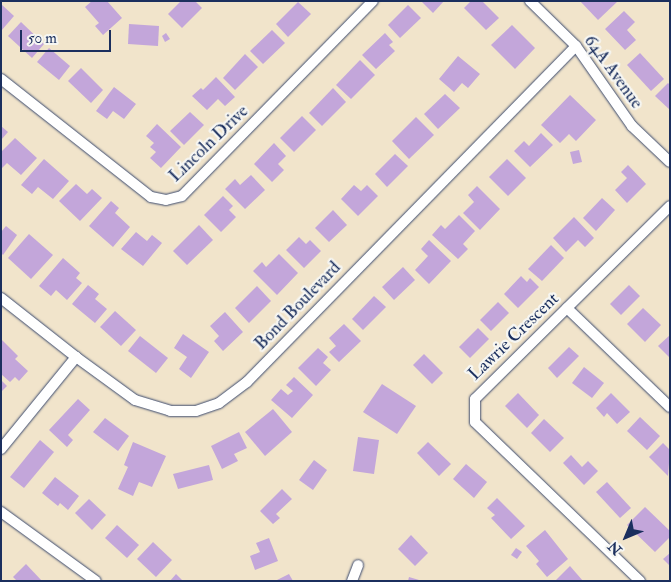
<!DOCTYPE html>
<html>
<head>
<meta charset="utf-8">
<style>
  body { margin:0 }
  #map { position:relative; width:671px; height:582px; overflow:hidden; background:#f1e4cb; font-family:"IM FELL Double Pica",serif }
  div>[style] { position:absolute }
  .building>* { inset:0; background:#c3a6da }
  .roads { filter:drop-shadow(0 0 1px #3b4a6e) drop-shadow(0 0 1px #3b4a6e) }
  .street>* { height:10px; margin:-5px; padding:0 5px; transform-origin:5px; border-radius:5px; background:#fff }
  span { translate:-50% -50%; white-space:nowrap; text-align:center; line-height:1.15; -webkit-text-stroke:4.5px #f6f6f2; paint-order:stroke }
  .street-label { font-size:18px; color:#1b2f5e }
  .frame { position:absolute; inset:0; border:2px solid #1b2f5e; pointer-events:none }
  .north { position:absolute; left:601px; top:512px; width:50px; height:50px; -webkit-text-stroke:4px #f6f6f2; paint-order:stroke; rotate:225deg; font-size:14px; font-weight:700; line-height:20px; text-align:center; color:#1b2f5e }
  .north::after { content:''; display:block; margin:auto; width:18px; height:22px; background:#1b2f5e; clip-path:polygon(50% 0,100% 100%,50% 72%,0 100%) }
  .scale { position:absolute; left:20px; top:30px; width:91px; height:22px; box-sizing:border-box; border:2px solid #1b2f5e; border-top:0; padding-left:6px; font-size:15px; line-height:18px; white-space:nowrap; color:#1b2f5e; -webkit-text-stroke:4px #f6f6f2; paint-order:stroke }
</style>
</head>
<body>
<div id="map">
  <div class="building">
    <i style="clip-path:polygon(92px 1px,107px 1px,122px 18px,103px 35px,95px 26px,99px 23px,85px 7px)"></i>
    <i style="clip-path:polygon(181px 1px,195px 1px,202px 8px,182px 28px,168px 14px)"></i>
    <i style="clip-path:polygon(421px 1px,444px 1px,433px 13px)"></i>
    <i style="clip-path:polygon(471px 1px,482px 1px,499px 18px,486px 30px,464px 8px)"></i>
    <i style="clip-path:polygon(580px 1px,618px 1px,598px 20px)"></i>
    <i style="clip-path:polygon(298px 2px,311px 14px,288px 37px,276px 24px)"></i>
    <i style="clip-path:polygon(1px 4px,14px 16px,1px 31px)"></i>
    <i style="clip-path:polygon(408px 5px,421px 18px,400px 38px,388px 25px)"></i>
    <i style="clip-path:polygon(624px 11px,635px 22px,627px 30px,636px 40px,625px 50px,605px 29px)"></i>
    <i style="clip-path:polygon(21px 22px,44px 44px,32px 58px,8px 36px)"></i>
    <i style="clip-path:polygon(129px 24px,159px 26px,158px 46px,128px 44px)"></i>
    <i style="clip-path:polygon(512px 25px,535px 48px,515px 69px,491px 45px)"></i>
    <i style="clip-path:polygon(272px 30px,285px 43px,263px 64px,250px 51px)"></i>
    <i style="clip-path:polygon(166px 33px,170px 39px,165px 42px,162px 36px)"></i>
    <i style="clip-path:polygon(385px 33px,393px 42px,389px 45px,395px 51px,376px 69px,362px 55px)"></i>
    <i style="clip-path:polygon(49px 48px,70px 66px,59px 80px,37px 62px)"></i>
    <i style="clip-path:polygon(640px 53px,664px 79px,651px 91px,627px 65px)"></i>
    <i style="clip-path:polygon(245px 54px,258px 67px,235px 90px,223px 78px)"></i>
    <i style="clip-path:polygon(458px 56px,480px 74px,468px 88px,462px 83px,454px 92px,439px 79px)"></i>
    <i style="clip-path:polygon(360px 60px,375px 75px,351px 99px,336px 85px)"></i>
    <i style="clip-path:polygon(81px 68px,103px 90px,91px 103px,68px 81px)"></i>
    <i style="clip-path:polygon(216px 77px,235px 97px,225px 106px,218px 99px,207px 110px,192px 96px,201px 88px,203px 90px)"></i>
    <i style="clip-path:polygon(668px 83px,670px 85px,670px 110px,655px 96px)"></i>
    <i style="clip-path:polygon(114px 87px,136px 104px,124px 119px,113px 111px,107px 119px,96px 111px)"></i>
    <i style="clip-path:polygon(333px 88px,346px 102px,322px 126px,309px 113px)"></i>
    <i style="clip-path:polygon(445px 94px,460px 108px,438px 129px,424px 114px)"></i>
    <i style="clip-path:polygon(570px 95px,596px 120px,576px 141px,569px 134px,560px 143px,541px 125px)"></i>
    <i style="clip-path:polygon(190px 112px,204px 125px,184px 145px,170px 131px)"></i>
    <i style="clip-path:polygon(302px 116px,316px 130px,294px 152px,280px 138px)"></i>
    <i style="clip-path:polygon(416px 117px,434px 135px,409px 159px,392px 141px)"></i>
    <i style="clip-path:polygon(157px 124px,181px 147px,161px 168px,150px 158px,156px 152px,150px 147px,154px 143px,146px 136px)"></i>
    <i style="clip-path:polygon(1px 126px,8px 132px,1px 140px)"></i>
    <i style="clip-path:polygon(541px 133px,553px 145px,530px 167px,514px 151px,524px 141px,529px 146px)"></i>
    <i style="clip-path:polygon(15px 138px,37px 158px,21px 175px,7px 163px,1px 169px,1px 152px)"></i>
    <i style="clip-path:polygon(274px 143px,286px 156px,278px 164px,284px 170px,272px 182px,254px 164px)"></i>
    <i style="clip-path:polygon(579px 150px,582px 162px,573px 164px,570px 152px)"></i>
    <i style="clip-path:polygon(395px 154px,408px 166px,387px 187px,375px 174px)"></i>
    <i style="clip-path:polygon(44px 159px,69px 181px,53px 199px,38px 187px,32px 194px,21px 185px)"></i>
    <i style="clip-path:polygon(507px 159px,526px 178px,508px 196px,489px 177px)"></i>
    <i style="clip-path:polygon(628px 165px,646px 184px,627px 203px,615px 190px,627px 178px,621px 172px)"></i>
    <i style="clip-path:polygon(251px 175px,265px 190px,245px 209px,225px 189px,235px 179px,240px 185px)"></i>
    <i style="clip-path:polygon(76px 184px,87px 194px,92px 189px,102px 198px,80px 221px,59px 201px)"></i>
    <i style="clip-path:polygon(354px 185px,361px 191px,367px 185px,378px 196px,358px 216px,341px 199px)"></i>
    <i style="clip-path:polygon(477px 186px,500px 209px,480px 230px,463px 213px,474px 202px,468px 195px)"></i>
    <i style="clip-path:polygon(223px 196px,233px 206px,229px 210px,236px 217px,221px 232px,204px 215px)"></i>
    <i style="clip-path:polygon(602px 198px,615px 210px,596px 231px,583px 218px)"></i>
    <i style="clip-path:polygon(111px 201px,119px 208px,115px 213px,130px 227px,113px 247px,89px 226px)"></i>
    <i style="clip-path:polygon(333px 210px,347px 225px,329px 242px,315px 228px)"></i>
    <i style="clip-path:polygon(459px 215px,475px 231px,463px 244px,468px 249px,458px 259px,432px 235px,441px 225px,445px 229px)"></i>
    <i style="clip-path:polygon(574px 217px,594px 238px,585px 247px,578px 240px,566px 252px,553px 238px)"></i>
    <i style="clip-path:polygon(199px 225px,213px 240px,187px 265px,173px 251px)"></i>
    <i style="clip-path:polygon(6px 226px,17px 235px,3px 255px,1px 253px,1px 232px)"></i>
    <i style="clip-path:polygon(136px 232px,147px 241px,152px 235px,162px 243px,143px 266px,121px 249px)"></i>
    <i style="clip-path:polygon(29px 234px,53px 255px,31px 279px,8px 258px)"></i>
    <i style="clip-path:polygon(299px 237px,306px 244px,310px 240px,321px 251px,304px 268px,286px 250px)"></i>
    <i style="clip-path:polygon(429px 240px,451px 261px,429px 284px,415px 270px,428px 256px,421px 249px)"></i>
    <i style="clip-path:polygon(551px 245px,564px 258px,542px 281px,528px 269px)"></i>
    <i style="clip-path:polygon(279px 254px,298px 273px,277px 295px,253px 271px,262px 262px,266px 267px)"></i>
    <i style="clip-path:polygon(63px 258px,80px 273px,76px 278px,82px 283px,67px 300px,56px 290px,51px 296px,39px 286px)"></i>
    <i style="clip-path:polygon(403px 267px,415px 280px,394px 300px,382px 287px)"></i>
    <i style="clip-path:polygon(521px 276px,527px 282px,530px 278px,539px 287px,518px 308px,504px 294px)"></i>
    <i style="clip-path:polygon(88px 285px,99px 294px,95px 299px,107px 309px,95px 323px,72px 304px)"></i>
    <i style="clip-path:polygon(629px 285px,640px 296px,621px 315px,610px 304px)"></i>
    <i style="clip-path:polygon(257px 286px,271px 301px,249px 323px,235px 308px)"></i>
    <i style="clip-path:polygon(374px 296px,386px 307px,363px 330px,352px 319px)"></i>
    <i style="clip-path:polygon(498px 302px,509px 313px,491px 331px,480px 320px)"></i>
    <i style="clip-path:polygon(643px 308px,661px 325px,645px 342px,627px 324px)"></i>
    <i style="clip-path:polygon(115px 311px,136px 330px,121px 346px,100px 327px)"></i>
    <i style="clip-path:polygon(225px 312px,243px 332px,223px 351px,214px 341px,219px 336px,210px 326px)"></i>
    <i style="clip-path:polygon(344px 324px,361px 341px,339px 362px,329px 352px,336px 346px,329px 338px)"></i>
    <i style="clip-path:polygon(478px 328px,489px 339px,470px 358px,459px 347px)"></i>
    <i style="clip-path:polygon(183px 334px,209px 352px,191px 378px,179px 369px,187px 357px,174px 348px)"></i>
    <i style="clip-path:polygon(670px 335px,670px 358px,658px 346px)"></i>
    <i style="clip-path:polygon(140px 336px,168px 358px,156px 373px,128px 351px)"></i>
    <i style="clip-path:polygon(1px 339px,18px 356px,15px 359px,28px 371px,19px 381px,15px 377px,10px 382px,1px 374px)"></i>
    <i style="clip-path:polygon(569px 347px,579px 356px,557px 378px,548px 368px)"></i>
    <i style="clip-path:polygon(318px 348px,328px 357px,323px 363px,331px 370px,316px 386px,298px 368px)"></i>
    <i style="clip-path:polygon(424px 354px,443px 373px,432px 384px,413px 365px)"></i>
    <i style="clip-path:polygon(584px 367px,604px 383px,592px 398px,572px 383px)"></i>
    <i style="clip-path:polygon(294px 377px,313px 395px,292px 418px,271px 400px,281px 389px,288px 395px,293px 391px,286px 385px)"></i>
    <i style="clip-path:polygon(1px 380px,7px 386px,1px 392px)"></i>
    <i style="clip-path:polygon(382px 384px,416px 406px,397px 434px,363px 412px)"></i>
    <i style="clip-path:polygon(518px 393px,539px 415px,527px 428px,505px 406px)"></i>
    <i style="clip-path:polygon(611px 393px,630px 412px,617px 424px,607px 413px,604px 417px,596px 408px)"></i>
    <i style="clip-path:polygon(78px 399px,90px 410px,68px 435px,73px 440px,67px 447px,49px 430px)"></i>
    <i style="clip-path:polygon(273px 409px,292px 432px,265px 456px,245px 432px)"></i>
    <i style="clip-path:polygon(640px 417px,660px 436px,647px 450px,627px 431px)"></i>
    <i style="clip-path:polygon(105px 418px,129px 436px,118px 451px,93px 432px)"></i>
    <i style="clip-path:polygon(544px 419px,564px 438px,550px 452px,531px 433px)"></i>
    <i style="clip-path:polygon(239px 432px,247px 448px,234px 454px,238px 461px,222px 469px,211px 446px)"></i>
    <i style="clip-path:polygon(358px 437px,379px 440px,374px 474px,353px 471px)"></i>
    <i style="clip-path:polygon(40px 440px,54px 452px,24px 488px,10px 477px)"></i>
    <i style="clip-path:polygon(133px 442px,166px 456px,152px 487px,139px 482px,133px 496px,118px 489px,128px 467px,124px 465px)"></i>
    <i style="clip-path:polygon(428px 442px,451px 464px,439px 476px,417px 453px)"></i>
    <i style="clip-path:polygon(663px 443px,670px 450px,668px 476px,649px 457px)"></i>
    <i style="clip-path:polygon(571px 455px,582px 467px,588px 461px,598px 471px,584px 485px,563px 463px)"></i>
    <i style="clip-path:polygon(314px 460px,327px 470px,313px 490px,299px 480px)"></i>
    <i style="clip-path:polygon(466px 464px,487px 482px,474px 498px,453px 479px)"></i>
    <i style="clip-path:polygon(209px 465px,213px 480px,178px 489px,173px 474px)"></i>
    <i style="clip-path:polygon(55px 477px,79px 496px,68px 510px,60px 503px,58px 506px,42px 493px)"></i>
    <i style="clip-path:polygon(607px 482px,631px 508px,620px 518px,596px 492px)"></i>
    <i style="clip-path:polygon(282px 489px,292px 499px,276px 514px,280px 518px,273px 524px,260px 511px)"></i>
    <i style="clip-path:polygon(497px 498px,525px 526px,511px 539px,491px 518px,495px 515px,487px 508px)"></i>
    <i style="clip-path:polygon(89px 499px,106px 515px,92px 530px,75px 513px)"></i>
    <i style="clip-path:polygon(645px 507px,670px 531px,670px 537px,655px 552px,627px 525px)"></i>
    <i style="clip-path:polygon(117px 525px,139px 545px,127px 558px,105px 538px)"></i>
    <i style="clip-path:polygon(545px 530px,568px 559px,547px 577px,536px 564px,539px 561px,526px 546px)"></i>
    <i style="clip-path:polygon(411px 535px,428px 553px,415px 566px,398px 549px)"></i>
    <i style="clip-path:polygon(269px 538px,278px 561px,255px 570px,250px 556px,260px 552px,256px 543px)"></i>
    <i style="clip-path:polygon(153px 542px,172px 560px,156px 577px,137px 559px)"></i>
    <i style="clip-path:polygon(516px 548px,522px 552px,517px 559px,511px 555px)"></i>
    <i style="clip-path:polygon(670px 553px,670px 566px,663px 559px)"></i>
    <i style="clip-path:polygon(26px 564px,42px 581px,17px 581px,13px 577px)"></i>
    <i style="clip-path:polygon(570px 566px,583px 581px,555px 581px)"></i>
    <i style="clip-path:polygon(176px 574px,183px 581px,170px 581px)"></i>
    <i style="clip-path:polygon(289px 574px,293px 581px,275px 581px)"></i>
    <i style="clip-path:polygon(409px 577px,419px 580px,419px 581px,408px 581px)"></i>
  </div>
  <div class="roads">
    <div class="street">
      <i style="left:530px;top:1px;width:64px;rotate:44.4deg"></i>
      <i style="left:576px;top:46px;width:98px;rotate:55deg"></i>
      <i style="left:632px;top:126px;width:52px;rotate:43.5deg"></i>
      <i style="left:1px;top:79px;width:191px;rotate:38.2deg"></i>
      <i style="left:151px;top:197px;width:15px;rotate:11deg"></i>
      <i style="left:166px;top:200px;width:16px;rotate:-14deg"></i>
      <i style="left:182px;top:196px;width:273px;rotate:-45.6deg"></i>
      <i style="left:1px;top:298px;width:95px;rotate:38.2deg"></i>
      <i style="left:76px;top:357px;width:73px;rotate:36.1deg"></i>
      <i style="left:135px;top:400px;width:37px;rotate:17deg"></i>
      <i style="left:170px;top:411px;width:26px"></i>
      <i style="left:196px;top:411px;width:24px;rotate:-19deg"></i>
      <i style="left:219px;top:403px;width:35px;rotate:-37deg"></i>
      <i style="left:247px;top:382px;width:470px;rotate:-45.6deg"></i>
      <i style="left:567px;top:308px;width:143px;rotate:43.9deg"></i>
      <i style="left:1px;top:449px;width:119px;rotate:-50.8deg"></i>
      <i style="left:1px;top:512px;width:117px;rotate:36deg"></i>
      <i style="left:352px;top:581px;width:17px;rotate:-69deg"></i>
      <i style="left:640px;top:581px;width:229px;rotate:-136.1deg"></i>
      <i style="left:475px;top:422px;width:23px;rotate:-90deg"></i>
      <i style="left:475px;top:399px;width:274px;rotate:-44.7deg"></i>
    </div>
  </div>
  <div class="street-label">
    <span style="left:613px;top:72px;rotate:54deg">64A Avenue</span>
    <span style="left:209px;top:144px;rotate:-44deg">Lincoln Drive</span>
    <span style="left:298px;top:306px;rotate:-46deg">Bond Boulevard</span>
    <span style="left:514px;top:337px;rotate:-44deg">Lawrie Crescent</span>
  </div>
  <div class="frame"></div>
  <div class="north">N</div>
  <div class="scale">50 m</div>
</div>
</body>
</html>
